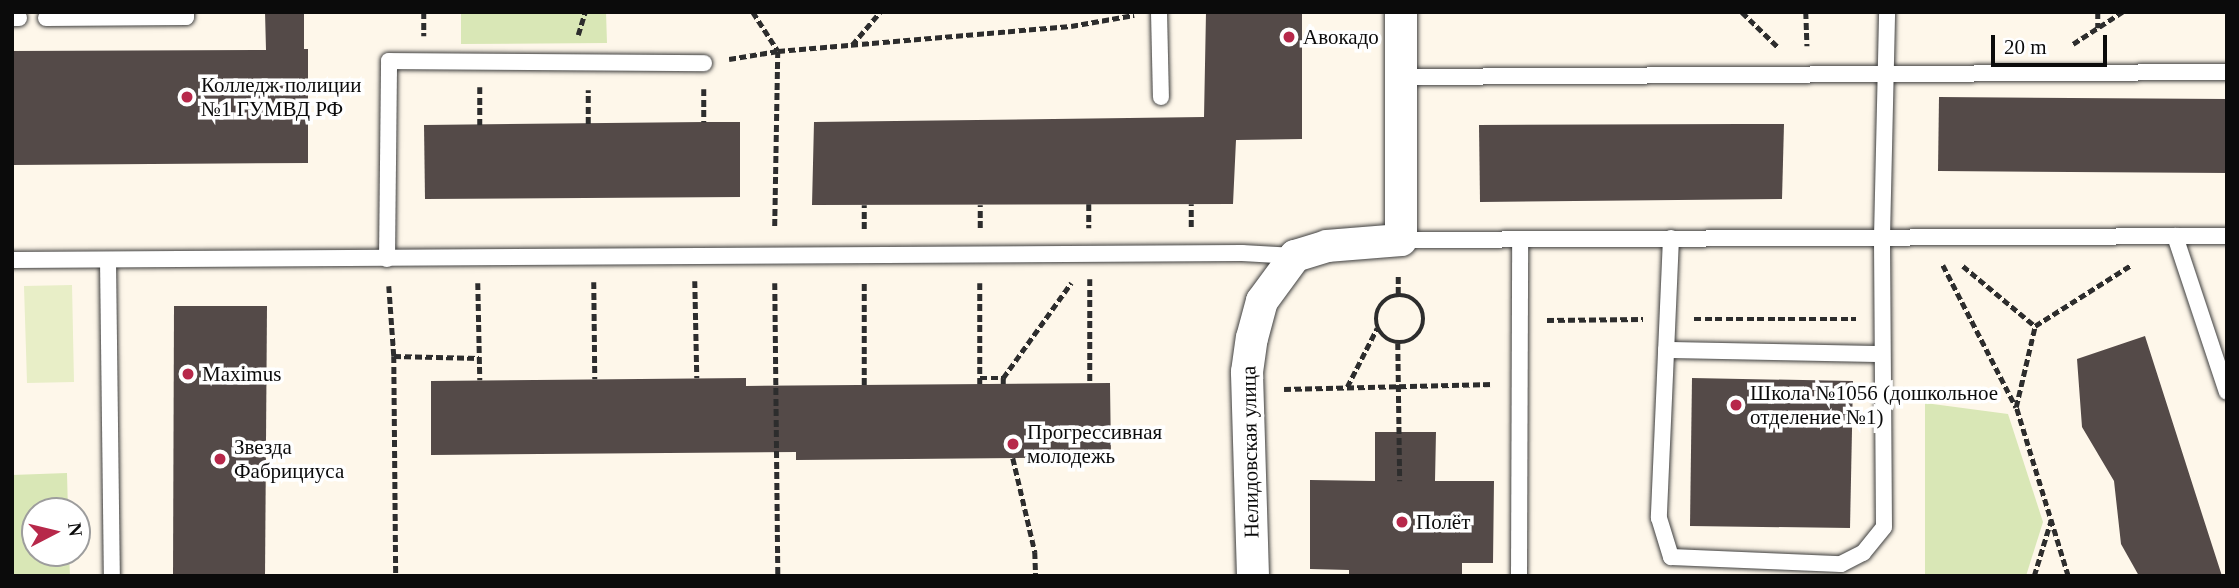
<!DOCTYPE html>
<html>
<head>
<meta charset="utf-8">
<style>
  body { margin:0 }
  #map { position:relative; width:2239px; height:588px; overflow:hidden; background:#fef7ea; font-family:"Times New Roman",serif }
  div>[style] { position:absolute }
  .green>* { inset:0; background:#d9e7b6 }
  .pitch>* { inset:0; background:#e8eec7 }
  .building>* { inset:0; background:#544a48 }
  .path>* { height:4.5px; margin-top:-2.25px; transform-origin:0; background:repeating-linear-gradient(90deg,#2d2d2d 0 7px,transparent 0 10.5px) }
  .path>.ring { margin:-2.25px; padding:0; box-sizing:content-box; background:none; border:4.5px solid #2d2d2d; border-radius:50% }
  .roads { filter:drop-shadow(0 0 2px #3e3e3e) drop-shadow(0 0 2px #3e3e3e) }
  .lane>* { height:16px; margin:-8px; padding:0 8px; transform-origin:8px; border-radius:8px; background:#fff }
  .street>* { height:32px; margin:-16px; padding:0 16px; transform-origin:16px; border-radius:16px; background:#fff }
  .dots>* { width:19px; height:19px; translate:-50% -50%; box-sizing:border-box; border:4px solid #fff; border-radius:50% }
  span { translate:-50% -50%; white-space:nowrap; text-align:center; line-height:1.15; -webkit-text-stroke:7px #fff; paint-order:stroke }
  .poi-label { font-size:21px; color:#0b0b0b }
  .left { translate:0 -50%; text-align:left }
  .street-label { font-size:21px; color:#0b0b0b }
  .frame { position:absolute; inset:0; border:14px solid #0b0b0b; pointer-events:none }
  .north { position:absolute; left:21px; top:497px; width:70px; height:70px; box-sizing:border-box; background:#fff; border:2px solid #9d9d9d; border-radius:50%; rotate:83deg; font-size:19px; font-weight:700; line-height:28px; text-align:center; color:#0b0b0b }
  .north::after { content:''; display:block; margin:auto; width:24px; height:32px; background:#b7284a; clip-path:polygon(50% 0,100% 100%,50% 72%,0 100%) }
  .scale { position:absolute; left:1991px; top:35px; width:116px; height:32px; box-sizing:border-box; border:4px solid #0b0b0b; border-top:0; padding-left:9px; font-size:21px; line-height:24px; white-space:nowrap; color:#0b0b0b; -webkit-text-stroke:5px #fff; paint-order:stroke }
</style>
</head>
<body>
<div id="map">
  <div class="green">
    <i style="clip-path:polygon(461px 12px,606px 12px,607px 43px,461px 44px)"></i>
    <i style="clip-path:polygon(1925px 403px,2008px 414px,2043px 522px,2026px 576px,1925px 576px)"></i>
    <i style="clip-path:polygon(67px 473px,68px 511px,35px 511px,35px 553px,69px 553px,70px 576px,12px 576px,12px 475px)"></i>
  </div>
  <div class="pitch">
    <i style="clip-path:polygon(72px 285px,74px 382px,27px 383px,24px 286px)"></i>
  </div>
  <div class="building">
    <i style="clip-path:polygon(265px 12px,304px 12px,304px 49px,308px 49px,308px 163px,12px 165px,12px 51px,266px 50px)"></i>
    <i style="clip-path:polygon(1206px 12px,1302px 12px,1302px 139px,1236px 140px,1233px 204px,812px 205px,814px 122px,1204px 117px)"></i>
    <i style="clip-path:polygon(1939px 97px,2227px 99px,2227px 173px,1938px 171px)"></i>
    <i style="clip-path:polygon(704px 122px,740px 122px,740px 197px,425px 199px,424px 125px)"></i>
    <i style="clip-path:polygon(1740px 124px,1784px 124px,1782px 199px,1480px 202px,1479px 125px)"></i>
    <i style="clip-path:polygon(174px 306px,267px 306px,265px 576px,173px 576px)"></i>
    <i style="clip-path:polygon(2145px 336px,2202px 514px,2222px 576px,2139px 576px,2121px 544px,2114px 481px,2082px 427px,2077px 359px)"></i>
    <i style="clip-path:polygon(746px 378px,746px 386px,1110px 383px,1111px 457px,796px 460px,796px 452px,431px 455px,431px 381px)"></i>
    <i style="clip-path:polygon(1692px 378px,1853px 381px,1850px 528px,1690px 526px)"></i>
    <i style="clip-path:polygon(1375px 432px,1436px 432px,1435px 481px,1494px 481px,1493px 563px,1462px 563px,1462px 576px,1349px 576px,1349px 570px,1310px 569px,1310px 480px,1375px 481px)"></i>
  </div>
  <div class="path">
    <i style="left:424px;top:12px;width:24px;rotate:90deg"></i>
    <i style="left:753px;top:12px;width:46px;rotate:57.3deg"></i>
    <i style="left:778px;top:51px;width:177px;rotate:91deg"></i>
    <i style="left:1742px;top:12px;width:52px;rotate:44.2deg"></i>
    <i style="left:1806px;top:12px;width:34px;rotate:88deg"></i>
    <i style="left:2098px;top:12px;width:16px;rotate:90deg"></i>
    <i style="left:578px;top:35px;width:24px;rotate:-73deg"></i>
    <i style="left:2073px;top:44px;width:59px;rotate:-33.1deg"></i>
    <i style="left:852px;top:45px;width:43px;rotate:-49.7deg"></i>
    <i style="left:729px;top:59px;width:50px;rotate:-9.3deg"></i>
    <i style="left:778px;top:51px;width:294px;rotate:-4.9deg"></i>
    <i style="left:1071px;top:26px;width:64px;rotate:-9.9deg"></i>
    <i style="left:480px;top:87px;width:38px;rotate:90deg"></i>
    <i style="left:704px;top:89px;width:33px;rotate:90deg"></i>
    <i style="left:588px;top:124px;width:34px;rotate:-90deg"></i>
    <i style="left:1089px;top:204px;width:24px;rotate:90deg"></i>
    <i style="left:1191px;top:227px;width:23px;rotate:-90deg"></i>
    <i style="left:980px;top:228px;width:23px;rotate:-90deg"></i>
    <i style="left:864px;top:229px;width:24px;rotate:-90deg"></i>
    <i style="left:1943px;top:265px;width:160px;rotate:62.8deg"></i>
    <i style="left:1963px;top:266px;width:94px;rotate:39.8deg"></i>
    <i style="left:1090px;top:279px;width:104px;rotate:90deg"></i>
    <i style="left:695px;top:281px;width:97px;rotate:88.8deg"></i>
    <i style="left:594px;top:282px;width:97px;rotate:89.4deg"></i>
    <i style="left:478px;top:283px;width:97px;rotate:88.8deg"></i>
    <i style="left:775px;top:283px;width:293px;rotate:89.4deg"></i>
    <i style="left:980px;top:283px;width:101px;rotate:90deg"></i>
    <i style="left:389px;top:286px;width:70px;rotate:85.9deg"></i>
    <i style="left:394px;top:356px;width:220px;rotate:89.5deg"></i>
    <i style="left:1398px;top:294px;width:19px;rotate:-90deg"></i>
    <i class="ring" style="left:1376px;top:295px;width:43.5px;height:43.5px"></i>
    <i style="left:1694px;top:319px;width:162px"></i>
    <i style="left:1547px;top:320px;width:96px;rotate:-0.6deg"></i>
    <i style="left:1398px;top:343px;width:138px;rotate:89.2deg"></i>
    <i style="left:394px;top:356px;width:85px;rotate:1.3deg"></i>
    <i style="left:980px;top:378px;width:23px"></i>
    <i style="left:1003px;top:384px;width:6px;rotate:-90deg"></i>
    <i style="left:1003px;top:378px;width:117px;rotate:-54.4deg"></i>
    <i style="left:864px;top:385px;width:102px;rotate:-90deg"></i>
    <i style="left:1347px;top:387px;width:66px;rotate:-63deg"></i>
    <i style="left:1284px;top:389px;width:209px;rotate:-1.4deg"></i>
    <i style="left:1013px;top:458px;width:97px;rotate:76.8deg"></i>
    <i style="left:1035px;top:552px;width:24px;rotate:88deg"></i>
    <i style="left:2034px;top:576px;width:59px;rotate:-73.1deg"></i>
    <i style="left:2068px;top:576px;width:177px;rotate:-107.1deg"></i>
    <i style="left:2016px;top:407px;width:83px;rotate:-76.8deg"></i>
    <i style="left:2035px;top:326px;width:114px;rotate:-32.4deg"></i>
  </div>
  <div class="roads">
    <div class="lane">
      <i style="left:1159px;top:12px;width:85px;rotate:88.7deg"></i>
      <i style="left:12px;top:18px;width:7px"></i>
      <i style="left:46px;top:18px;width:140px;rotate:-0.4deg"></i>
      <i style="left:186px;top:17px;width:5px;rotate:-90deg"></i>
      <i style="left:1402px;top:77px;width:825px;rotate:-0.35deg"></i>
      <i style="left:2175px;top:236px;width:164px;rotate:71.6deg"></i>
      <i style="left:1671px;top:238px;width:280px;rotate:92.5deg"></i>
      <i style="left:1659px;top:518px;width:41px;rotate:72.9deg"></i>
      <i style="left:1671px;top:557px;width:170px;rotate:2.4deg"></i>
      <i style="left:1841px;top:564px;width:25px;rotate:-27deg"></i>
      <i style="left:1863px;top:553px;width:33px;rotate:-51deg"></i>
      <i style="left:1884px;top:527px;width:290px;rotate:-90.4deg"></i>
      <i style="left:1882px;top:237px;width:225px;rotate:-88.7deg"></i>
      <i style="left:1401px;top:240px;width:826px;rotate:-0.28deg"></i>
      <i style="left:387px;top:259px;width:198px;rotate:-89.4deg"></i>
      <i style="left:389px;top:61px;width:315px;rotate:0.4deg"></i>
      <i style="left:12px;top:260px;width:1230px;rotate:-0.33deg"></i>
      <i style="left:1242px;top:253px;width:53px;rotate:3.2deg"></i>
      <i style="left:108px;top:260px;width:316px;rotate:89.3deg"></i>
      <i style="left:1666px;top:350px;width:215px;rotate:1.1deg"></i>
      <i style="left:1519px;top:576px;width:337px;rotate:-89.8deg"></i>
    </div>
    <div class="street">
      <i style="left:1253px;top:576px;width:204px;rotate:-91.7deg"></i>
      <i style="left:1247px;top:372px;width:34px;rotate:-82deg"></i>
      <i style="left:1252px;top:338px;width:38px;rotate:-75deg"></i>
      <i style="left:1262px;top:301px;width:56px;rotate:-53.7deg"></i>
      <i style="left:1295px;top:256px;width:34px;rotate:-17deg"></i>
      <i style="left:1327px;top:246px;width:74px;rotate:-4.6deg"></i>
      <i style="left:1401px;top:240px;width:228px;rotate:-90deg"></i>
    </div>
  </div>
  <div class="dots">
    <i style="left:1289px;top:37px;background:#b7284a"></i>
    <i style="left:187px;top:97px;background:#b7284a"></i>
    <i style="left:188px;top:374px;background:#b7284a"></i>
    <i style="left:1736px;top:405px;background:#b7284a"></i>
    <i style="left:1013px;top:444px;background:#b7284a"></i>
    <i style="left:220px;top:459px;background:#b7284a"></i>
    <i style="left:1402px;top:522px;background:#b7284a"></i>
  </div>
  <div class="poi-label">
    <span class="left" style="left:1303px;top:37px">Авокадо</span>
    <span class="left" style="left:201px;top:97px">Колледж полиции<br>№1 ГУМВД РФ</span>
    <span class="left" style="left:202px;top:374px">Maximus</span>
    <span class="left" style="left:1750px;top:405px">Школа №1056 (дошкольное<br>отделение №1)</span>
    <span class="left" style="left:1027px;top:444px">Прогрессивная<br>молодежь</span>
    <span class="left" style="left:234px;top:459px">Звезда<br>Фабрициуса</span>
    <span class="left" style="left:1416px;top:522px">Полёт</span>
  </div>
  <div class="street-label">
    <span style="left:1250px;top:452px;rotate:-91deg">Нелидовская улица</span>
  </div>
  <div class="frame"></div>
  <div class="north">N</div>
  <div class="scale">20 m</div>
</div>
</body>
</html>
